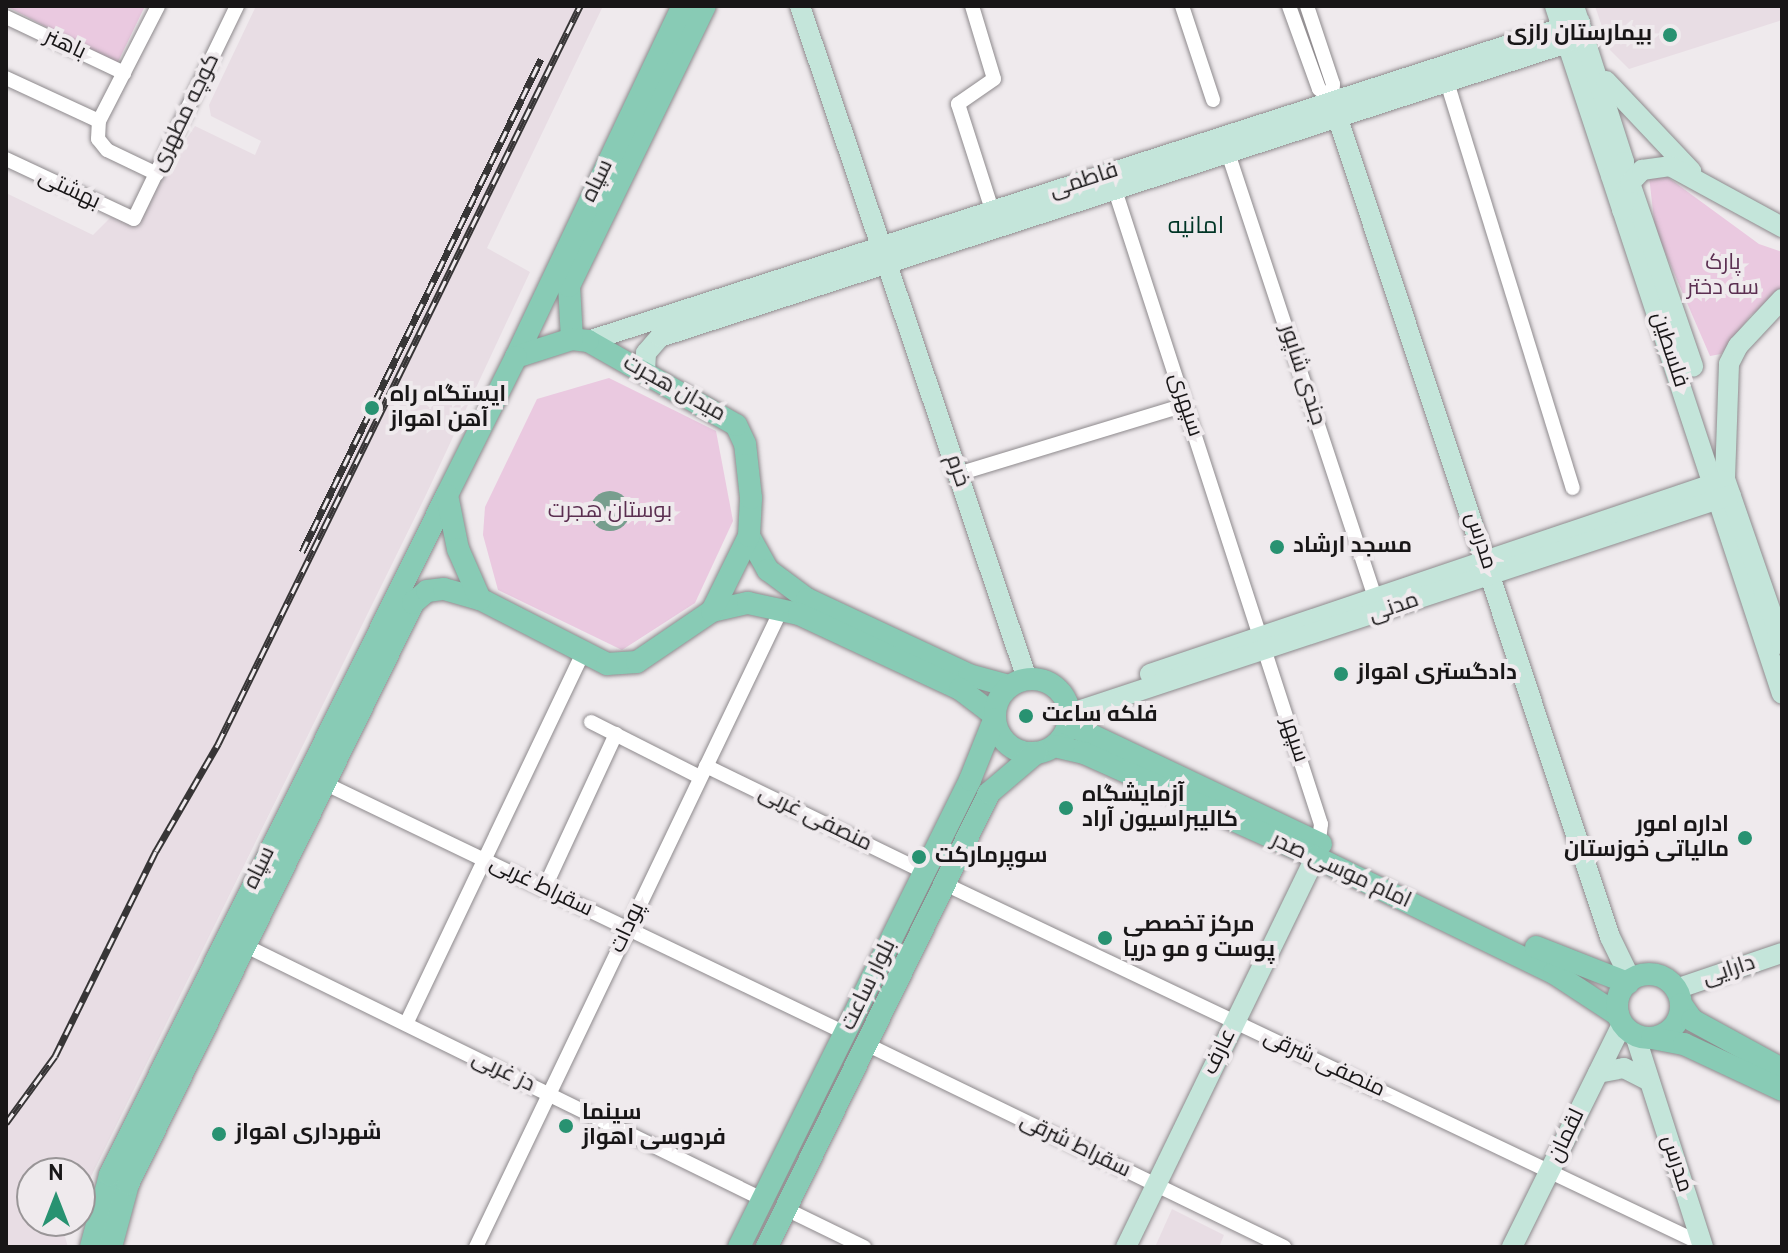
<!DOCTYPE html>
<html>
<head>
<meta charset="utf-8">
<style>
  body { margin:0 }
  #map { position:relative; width:1788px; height:1253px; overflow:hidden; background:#efeaed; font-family:Overpass,Cairo,sans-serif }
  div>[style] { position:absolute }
  .built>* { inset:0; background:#e8dde4 }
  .green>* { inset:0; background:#eac9e0 }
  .water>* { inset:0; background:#779e8e }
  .round { border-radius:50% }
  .roads { filter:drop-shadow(0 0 2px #8e8a8d) drop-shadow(0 0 2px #8e8a8d) }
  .street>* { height:14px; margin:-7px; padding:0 7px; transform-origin:7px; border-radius:7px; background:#fff }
  .secondary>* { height:20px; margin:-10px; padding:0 10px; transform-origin:10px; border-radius:10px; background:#c4e5da }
  .primary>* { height:22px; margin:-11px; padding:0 11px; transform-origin:11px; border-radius:11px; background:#88cbb5 }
  .primary>.ring { margin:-11px; padding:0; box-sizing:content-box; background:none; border:22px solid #88cbb5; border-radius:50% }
  .rail>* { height:7px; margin-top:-3.5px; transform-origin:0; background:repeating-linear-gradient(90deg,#efeaed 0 12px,#373536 0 24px); box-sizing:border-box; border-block:2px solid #373536 }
  .dots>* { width:22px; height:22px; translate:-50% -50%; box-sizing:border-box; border:4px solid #efeaed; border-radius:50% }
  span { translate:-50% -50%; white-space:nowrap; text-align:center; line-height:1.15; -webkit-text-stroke:8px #efeaed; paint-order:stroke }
  .poi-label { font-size:22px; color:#181617; font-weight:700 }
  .right { translate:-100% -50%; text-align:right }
  .left { translate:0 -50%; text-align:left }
  .street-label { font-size:22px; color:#181617 }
  .park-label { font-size:22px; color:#5b2f51 }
  .neighbourhood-label { font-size:24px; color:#003526 }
  .frame { position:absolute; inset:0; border:8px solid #181617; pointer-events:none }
  .north { position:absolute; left:16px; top:1157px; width:80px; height:80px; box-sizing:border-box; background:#efeaed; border:2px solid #999597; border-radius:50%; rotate:0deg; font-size:22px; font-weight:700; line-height:32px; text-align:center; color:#181617 }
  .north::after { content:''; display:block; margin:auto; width:28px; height:36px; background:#289271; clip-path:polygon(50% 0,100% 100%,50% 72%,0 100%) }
</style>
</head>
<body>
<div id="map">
  <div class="built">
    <i style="clip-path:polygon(256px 6px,603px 6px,487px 248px,530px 272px,425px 497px,80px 1199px,80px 1173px,32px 1173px,32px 1221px,69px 1221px,64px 1233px,68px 1247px,6px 1247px,6px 193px,93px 235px,111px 217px,136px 226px,134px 219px,195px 126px,255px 155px,261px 141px,211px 116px,209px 105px)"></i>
    <i style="clip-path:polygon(1595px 6px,1782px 6px,1782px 20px,1629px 69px,1610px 50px)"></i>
    <i style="clip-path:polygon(1172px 1209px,1224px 1235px,1219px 1247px,1155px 1247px)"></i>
  </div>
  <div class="green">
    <i style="clip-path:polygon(6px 6px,145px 6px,117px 64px)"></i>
    <i style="clip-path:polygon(1662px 173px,1759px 244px,1782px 252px,1782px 294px,1751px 315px,1721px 354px,1710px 356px,1655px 229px,1649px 176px)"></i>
    <i style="clip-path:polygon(609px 378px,716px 431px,733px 521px,695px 603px,622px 650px,498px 590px,483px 535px,485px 507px,537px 399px)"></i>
  </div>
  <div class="water">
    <i class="round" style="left:590px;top:491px;width:40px;height:40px"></i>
  </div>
  <div class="roads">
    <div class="street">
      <i style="left:972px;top:6px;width:76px;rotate:73.2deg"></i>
      <i style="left:994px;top:79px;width:44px;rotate:145.2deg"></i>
      <i style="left:958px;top:104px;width:121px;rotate:72.2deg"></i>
      <i style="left:1182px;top:6px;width:99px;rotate:71.7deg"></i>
      <i style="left:1289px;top:6px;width:88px;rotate:70.1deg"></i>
      <i style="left:1319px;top:89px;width:17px;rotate:40deg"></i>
      <i style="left:1307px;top:6px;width:82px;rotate:71.6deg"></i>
      <i style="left:1333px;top:84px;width:16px;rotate:94deg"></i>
      <i style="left:6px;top:17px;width:131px;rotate:25.4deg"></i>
      <i style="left:6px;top:78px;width:102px;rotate:24.8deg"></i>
      <i style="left:1447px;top:82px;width:425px;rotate:72.8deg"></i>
      <i style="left:1228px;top:153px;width:469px;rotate:71.7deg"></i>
      <i style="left:6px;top:159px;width:141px;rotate:25.1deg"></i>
      <i style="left:134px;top:219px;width:237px;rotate:-64.2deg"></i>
      <i style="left:157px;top:174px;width:55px;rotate:-154.4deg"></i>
      <i style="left:107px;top:150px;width:14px;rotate:-129deg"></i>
      <i style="left:98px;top:139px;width:18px;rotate:-87deg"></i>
      <i style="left:99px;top:121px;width:129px;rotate:-62.8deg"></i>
      <i style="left:1113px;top:184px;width:673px;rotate:72deg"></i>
      <i style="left:1321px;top:824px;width:25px;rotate:97deg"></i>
      <i style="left:958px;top:474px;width:237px;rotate:-16.9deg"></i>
      <i style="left:591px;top:722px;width:122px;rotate:26.8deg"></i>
      <i style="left:706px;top:766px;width:242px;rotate:25.9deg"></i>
      <i style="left:324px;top:783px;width:578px;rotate:25.63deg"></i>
      <i style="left:945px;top:884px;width:838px;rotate:25.43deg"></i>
      <i style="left:544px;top:889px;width:171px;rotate:-65.1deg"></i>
      <i style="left:244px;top:945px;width:577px;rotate:26.12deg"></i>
      <i style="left:406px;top:1024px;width:411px;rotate:-64.5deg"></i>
      <i style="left:866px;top:1044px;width:465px;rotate:25.9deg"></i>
      <i style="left:786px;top:1209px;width:87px;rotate:26deg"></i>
      <i style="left:476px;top:1247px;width:706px;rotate:-64.41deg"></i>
    </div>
    <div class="secondary">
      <i style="left:800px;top:6px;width:710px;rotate:71.36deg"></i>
      <i style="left:1555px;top:6px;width:724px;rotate:71.74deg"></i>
      <i style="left:1574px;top:6px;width:164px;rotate:72.2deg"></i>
      <i style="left:1624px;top:162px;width:19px;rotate:133deg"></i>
      <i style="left:1606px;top:81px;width:124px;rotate:46.6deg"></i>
      <i style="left:1333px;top:104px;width:878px;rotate:71.61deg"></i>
      <i style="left:1610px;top:937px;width:48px;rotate:64deg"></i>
      <i style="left:1630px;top:183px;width:194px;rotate:71deg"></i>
      <i style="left:1622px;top:210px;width:28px;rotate:-73deg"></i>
      <i style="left:1630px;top:183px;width:18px;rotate:-47deg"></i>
      <i style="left:1642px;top:170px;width:28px;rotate:-8deg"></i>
      <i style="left:1670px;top:166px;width:128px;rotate:28.6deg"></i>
      <i style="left:1782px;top:299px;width:64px;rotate:133.1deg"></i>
      <i style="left:1738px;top:346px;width:20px;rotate:117deg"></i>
      <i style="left:1729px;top:364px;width:115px;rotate:92deg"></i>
      <i style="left:1725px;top:479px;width:175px;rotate:70.9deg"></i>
      <i style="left:588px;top:341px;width:1042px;rotate:-17.83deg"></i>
      <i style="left:645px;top:372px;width:19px;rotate:-87deg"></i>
      <i style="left:646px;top:353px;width:21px;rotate:-49deg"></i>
      <i style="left:660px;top:337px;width:953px;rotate:-17.96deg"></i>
      <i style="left:1150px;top:674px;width:604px;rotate:-18.65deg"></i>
      <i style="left:1069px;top:714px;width:697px;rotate:-18.31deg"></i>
      <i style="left:1676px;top:989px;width:112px;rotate:-18.8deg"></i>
      <i style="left:1635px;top:1035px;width:223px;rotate:72.2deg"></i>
      <i style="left:1598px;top:1073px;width:26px;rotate:-11deg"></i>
      <i style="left:1624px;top:1068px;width:27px;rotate:27deg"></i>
      <i style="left:1126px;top:1247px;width:433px;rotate:-64.1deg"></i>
      <i style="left:1512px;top:1247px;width:249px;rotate:-63.7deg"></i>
    </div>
    <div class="primary">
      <i style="left:572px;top:339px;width:53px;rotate:-93.2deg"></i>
      <i style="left:569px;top:286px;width:311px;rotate:-64.1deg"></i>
      <i style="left:516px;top:357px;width:389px;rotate:-64.6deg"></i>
      <i style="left:749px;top:536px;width:39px;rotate:61deg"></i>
      <i style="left:768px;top:570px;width:49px;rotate:36.6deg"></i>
      <i style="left:807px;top:599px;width:179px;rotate:25.1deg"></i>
      <i style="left:969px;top:675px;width:41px;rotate:15.4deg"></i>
      <i style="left:712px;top:611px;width:37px;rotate:-13deg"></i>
      <i style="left:748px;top:603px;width:52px;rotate:12.2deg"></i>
      <i style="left:799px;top:614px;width:178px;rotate:25deg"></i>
      <i style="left:960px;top:689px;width:43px;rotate:37.4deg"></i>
      <i class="ring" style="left:995px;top:679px;width:52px;height:52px"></i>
      <i style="left:1068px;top:724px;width:280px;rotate:25.4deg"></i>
      <i style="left:1054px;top:746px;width:31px;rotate:13deg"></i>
      <i style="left:1084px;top:753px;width:253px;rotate:24.2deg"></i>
      <i style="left:1315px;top:857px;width:266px;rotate:25.9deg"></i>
      <i style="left:1554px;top:973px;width:77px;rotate:33.3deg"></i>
      <i style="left:1536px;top:947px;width:99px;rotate:21.4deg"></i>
      <i class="ring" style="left:1617px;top:974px;width:42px;height:42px"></i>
      <i style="left:1681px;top:1004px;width:19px;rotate:55deg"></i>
      <i style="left:1692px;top:1020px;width:102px;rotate:28.6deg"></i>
      <i style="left:1652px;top:1038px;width:33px;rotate:11deg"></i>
      <i style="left:1684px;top:1044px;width:108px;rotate:25.1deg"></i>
      <i style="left:91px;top:1247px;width:74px;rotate:-75.2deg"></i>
      <i style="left:110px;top:1175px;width:759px;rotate:-63.64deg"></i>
      <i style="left:111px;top:1247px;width:65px;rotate:-74.9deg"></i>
      <i style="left:128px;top:1184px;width:647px;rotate:-63.87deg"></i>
      <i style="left:413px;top:603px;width:18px;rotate:-41deg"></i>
      <i style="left:427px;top:591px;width:17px;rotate:-7deg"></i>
      <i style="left:444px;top:589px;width:37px;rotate:16deg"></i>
      <i style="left:480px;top:599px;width:143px;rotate:27.1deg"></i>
      <i style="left:607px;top:664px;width:30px;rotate:-4deg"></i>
      <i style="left:637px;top:662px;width:91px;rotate:-34.2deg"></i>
      <i style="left:712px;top:611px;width:84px;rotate:-63.7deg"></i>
      <i style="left:749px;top:536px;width:38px;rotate:-87deg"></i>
      <i style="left:751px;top:498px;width:54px;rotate:-96.3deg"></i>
      <i style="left:745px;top:444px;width:21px;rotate:-115deg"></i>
      <i style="left:736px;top:425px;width:170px;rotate:-150.4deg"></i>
      <i style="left:588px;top:341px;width:16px;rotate:-173deg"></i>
      <i style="left:572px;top:339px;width:59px;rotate:162.2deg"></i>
      <i style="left:516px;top:357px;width:154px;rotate:116.6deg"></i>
      <i style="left:447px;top:495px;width:55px;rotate:78.5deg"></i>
      <i style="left:458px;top:549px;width:55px;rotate:66.3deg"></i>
      <i style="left:739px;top:1247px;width:521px;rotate:-63.68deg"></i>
      <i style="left:970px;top:780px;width:65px;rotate:-68.2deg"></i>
      <i style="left:767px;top:1247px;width:505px;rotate:-63.94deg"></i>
      <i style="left:989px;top:793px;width:62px;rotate:-40.4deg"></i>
    </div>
  </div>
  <div class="rail">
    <i style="left:302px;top:552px;width:548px;rotate:-64.14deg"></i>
    <i style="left:6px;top:1123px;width:83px;rotate:-53.8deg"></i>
    <i style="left:55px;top:1056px;width:229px;rotate:-63.8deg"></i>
    <i style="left:156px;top:851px;width:124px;rotate:-59.9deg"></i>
    <i style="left:218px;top:744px;width:822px;rotate:-63.87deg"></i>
  </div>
  <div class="dots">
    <i style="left:1670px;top:35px;background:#289271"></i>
    <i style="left:372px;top:408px;background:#289271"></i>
    <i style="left:1277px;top:547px;background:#289271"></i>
    <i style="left:1341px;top:674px;background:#289271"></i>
    <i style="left:1026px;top:716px;background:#289271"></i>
    <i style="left:1066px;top:808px;background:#289271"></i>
    <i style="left:1745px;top:838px;background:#289271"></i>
    <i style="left:919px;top:857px;background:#289271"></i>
    <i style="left:1105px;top:938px;background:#289271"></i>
    <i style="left:566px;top:1126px;background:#289271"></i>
    <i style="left:219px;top:1134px;background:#289271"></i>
  </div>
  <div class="poi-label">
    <span class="right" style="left:1652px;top:35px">بیمارستان رازی</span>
    <span class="left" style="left:390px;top:408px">ایستگاه راه<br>آهن اهواز</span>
    <span class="left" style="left:1293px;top:547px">مسجد ارشاد</span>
    <span class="left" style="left:1357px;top:674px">دادگستری اهواز</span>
    <span class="left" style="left:1042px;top:716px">فلکه ساعت</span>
    <span class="left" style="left:1082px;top:808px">آزمایشگاه<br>کالیبراسیون آراد</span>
    <span class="right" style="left:1729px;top:838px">اداره امور<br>مالیاتی خوزستان</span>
    <span class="left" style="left:935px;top:857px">سوپرمارکت</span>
    <span class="left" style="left:1123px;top:938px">مرکز تخصصی<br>پوست و مو دریا</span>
    <span class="left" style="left:582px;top:1126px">سینما<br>فردوسی اهواز</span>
    <span class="left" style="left:235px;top:1134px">شهرداری اهواز</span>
  </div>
  <div class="street-label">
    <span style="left:65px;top:45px;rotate:25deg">باهنر</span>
    <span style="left:186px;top:113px;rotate:-64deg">کوچه مطهری</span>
    <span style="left:598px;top:181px;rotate:-64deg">سپاه</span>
    <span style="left:1084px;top:181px;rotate:-18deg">فاطمی</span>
    <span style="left:69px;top:190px;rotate:25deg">بهشتی</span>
    <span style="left:1669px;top:350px;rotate:72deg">فلسطین</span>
    <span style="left:1302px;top:375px;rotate:72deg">جندی شاپور</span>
    <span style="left:674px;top:389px;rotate:29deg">میدان هجرت</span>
    <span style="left:1185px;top:405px;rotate:72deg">سپهری</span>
    <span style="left:957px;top:471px;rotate:71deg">خرم</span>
    <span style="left:1480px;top:541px;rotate:72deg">مدرس</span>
    <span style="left:1394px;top:608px;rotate:-19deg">مدنی</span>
    <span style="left:1294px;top:740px;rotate:72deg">سپهر</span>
    <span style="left:815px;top:819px;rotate:26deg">منصفی غربی</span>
    <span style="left:260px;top:868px;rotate:-64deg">سپاه</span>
    <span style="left:1341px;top:871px;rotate:25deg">امام موسی صدر</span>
    <span style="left:541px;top:887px;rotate:26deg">سقراط غربی</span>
    <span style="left:628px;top:928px;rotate:-65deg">پودات</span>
    <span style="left:1729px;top:971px;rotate:-18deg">دارایی</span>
    <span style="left:869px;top:985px;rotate:-64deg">بلوار ساعت</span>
    <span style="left:1220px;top:1052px;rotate:-64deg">عارف</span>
    <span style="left:1324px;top:1064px;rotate:25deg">منصفی شرقی</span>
    <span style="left:503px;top:1072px;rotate:26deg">دز غربی</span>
    <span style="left:1567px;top:1136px;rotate:-64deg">لقمان</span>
    <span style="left:1075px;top:1146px;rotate:26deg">سقراط شرقی</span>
    <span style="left:1676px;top:1164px;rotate:72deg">مدرس</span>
  </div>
  <div class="park-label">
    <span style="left:1723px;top:276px">پارک<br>سه دختر</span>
    <span style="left:610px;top:512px">بوستان هجرت</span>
  </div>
  <div class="neighbourhood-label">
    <span style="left:1196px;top:228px">امانیه</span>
  </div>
  <div class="frame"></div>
  <div class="north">N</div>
</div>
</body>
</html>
